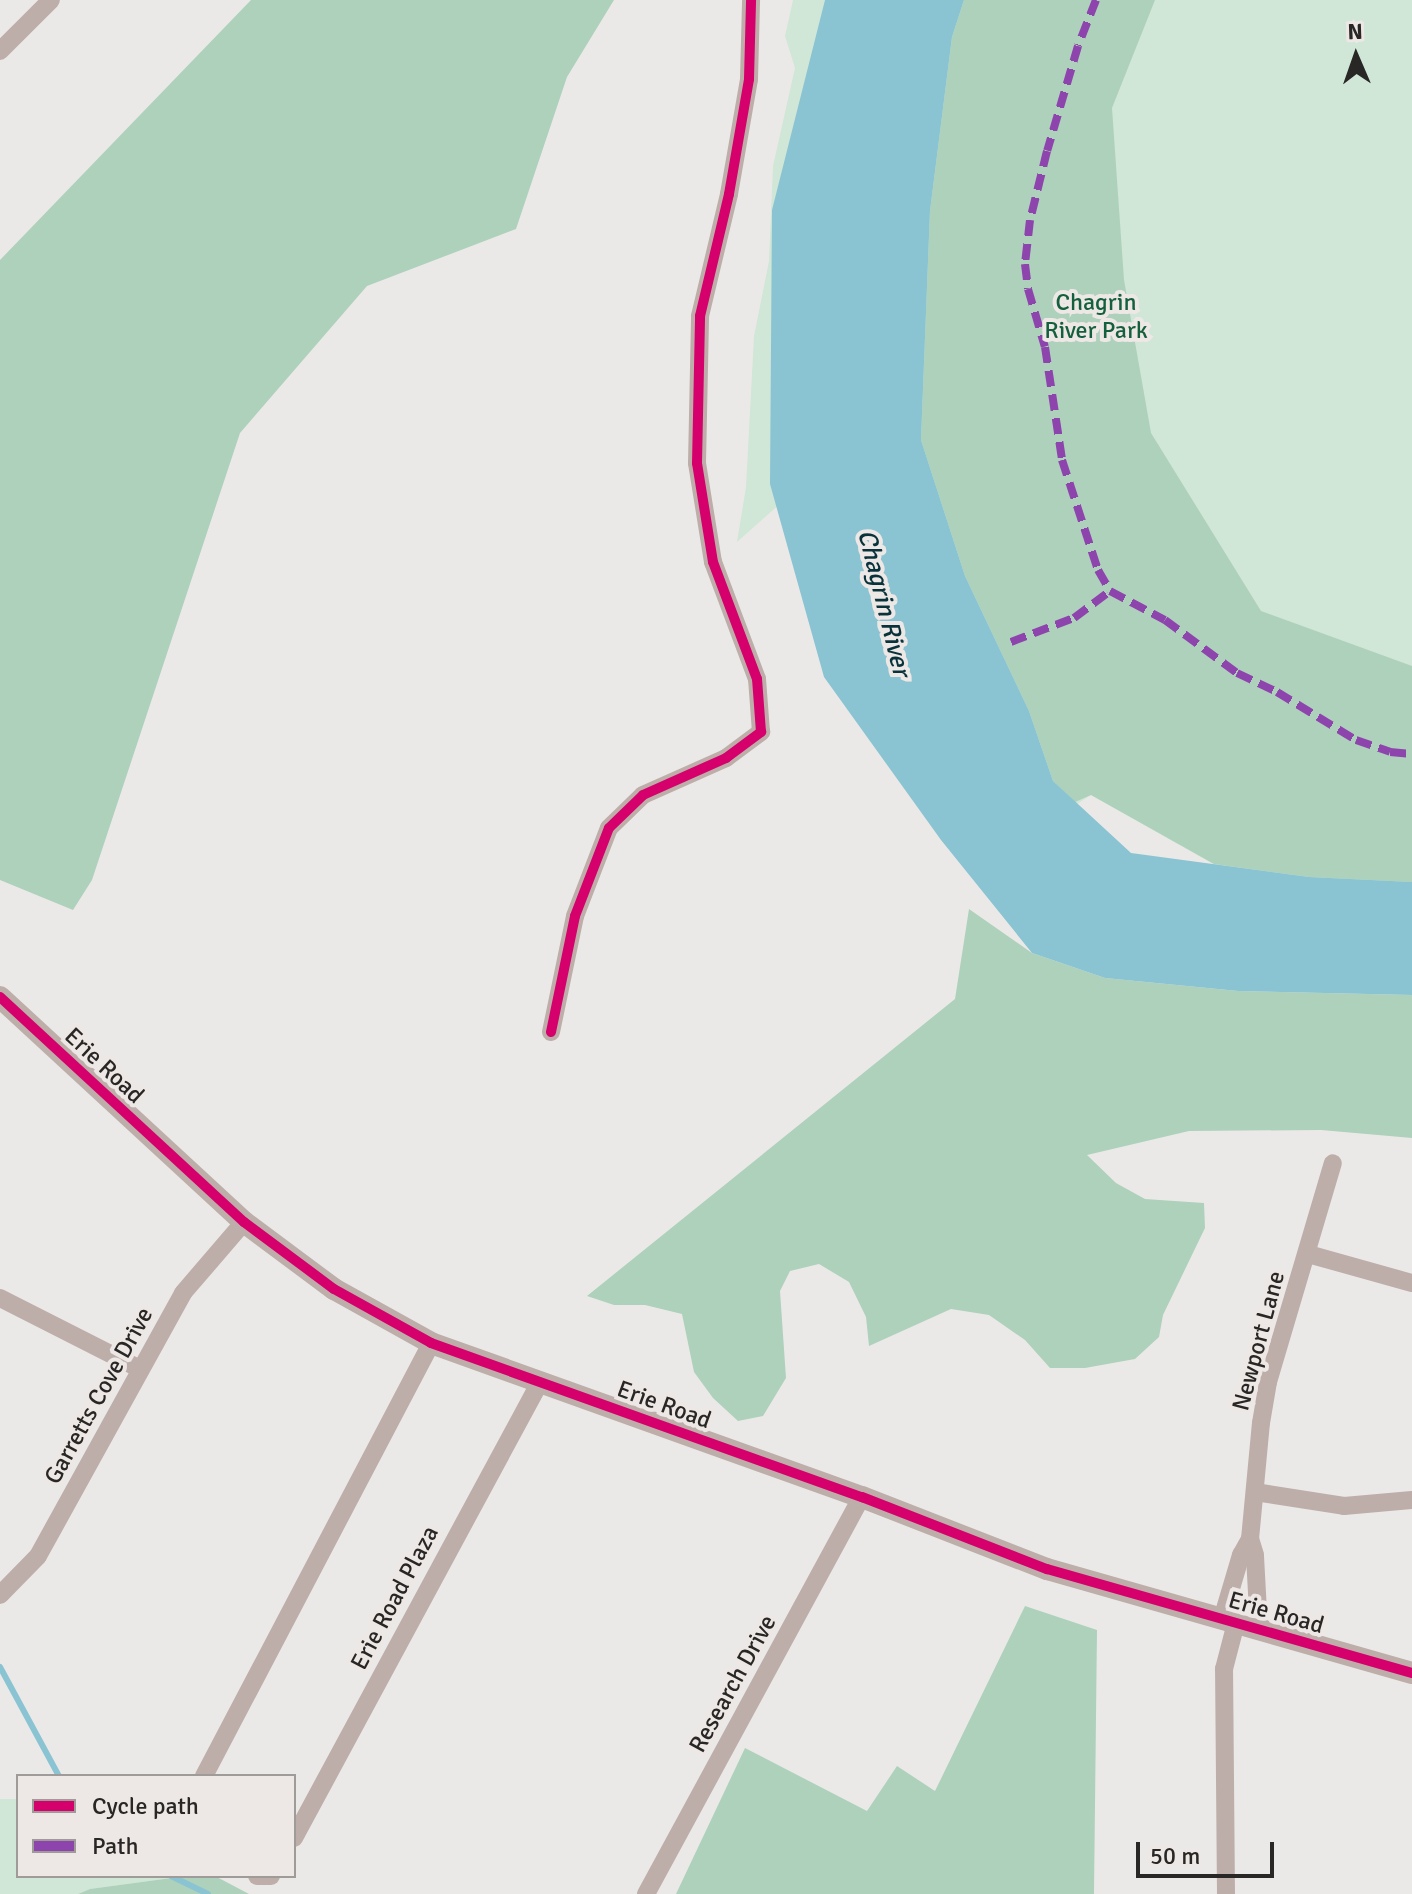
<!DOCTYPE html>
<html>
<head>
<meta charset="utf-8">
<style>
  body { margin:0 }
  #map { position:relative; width:1412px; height:1894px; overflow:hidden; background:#ebe9e7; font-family:Signika,sans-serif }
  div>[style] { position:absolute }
  .green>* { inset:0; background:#d0e6d6 }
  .forest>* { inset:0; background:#aed1bb }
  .water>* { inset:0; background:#8ac4d2 }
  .stream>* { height:6px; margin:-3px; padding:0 3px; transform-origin:3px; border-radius:3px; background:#8ac4d2 }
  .minor>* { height:18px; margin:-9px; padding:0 9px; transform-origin:9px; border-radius:9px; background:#beaeaa }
  .tertiary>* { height:22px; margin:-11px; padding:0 11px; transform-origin:11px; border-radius:11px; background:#beaeaa }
  .quiet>* { height:8px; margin-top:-4px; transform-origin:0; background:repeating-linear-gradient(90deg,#8e44ad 0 16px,transparent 0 24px) }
  .cycleway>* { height:10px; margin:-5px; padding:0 5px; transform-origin:5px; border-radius:5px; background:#d6006c }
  span { translate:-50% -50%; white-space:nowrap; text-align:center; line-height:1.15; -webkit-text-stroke:8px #ede8e5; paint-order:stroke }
  .park-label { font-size:24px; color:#15603c }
  .street-label { font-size:24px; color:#292726 }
  .water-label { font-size:26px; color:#09323b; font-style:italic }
  .legend { position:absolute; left:16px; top:1774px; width:280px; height:104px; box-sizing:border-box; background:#ede8e5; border:2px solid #9f9b99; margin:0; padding:10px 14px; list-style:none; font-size:24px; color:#292726 }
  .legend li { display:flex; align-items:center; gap:16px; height:40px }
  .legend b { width:40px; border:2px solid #9f9b99 }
  .north { position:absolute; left:1316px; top:16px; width:80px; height:80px; -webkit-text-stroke:6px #ede8e5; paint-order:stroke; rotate:358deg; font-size:22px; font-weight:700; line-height:32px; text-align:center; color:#292726 }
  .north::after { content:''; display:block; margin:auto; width:28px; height:36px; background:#292726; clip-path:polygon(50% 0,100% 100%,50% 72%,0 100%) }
  .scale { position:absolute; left:1136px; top:1842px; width:138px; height:36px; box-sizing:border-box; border:4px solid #292726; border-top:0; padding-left:10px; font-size:24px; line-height:28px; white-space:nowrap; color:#292726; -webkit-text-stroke:6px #ede8e5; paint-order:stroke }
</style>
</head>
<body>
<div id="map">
  <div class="green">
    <i style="clip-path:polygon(793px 0,1412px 0,1412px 941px,1328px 929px,1091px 795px,1006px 850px,817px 471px,737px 542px,746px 487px,754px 336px,769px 261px,773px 166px,795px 68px,785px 36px)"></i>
    <i style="clip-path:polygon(0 1799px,18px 1799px,18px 1876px,186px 1876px,90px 1889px,78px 1894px,0 1894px)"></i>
  </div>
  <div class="forest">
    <i style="clip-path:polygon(251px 0,614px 0,567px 77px,516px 229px,367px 286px,240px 433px,92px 880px,73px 910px,0 880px,0 260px)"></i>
    <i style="clip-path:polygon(964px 0,1155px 0,1112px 108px,1124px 280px,1151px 433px,1261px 611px,1412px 666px,1412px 882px,1309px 877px,1214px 864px,1091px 795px,1075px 802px,1053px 781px,1029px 711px,965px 576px,921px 440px,930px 211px,952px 37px)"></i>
    <i style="clip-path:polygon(969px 909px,1032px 953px,1105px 978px,1238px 991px,1412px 995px,1412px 1138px,1321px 1130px,1189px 1131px,1087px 1155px,1116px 1183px,1145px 1199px,1204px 1203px,1205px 1228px,1163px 1315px,1159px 1337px,1135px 1359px,1085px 1368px,1050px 1368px,1025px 1340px,989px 1315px,951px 1309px,869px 1346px,866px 1317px,849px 1282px,819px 1264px,790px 1271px,780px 1291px,786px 1378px,763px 1416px,738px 1421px,713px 1398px,694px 1372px,682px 1314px,645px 1305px,614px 1305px,587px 1296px,955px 999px)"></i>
    <i style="clip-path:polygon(1025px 1606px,1097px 1630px,1094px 1894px,676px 1894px,745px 1748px,867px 1811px,897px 1766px,935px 1791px)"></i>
    <i style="clip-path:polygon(186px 1876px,215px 1876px,249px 1894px,78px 1894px,90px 1889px)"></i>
  </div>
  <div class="water">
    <i style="clip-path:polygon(825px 0,964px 0,952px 37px,930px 211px,921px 440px,965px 576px,1029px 711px,1053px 781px,1131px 853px,1309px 877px,1412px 882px,1412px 995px,1238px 991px,1105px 978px,1032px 953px,941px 840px,824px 677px,770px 484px,772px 210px)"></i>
  </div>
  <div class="stream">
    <i style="left:0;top:1667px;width:124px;rotate:61.6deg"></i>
    <i style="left:171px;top:1876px;width:41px;rotate:25.9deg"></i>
  </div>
  <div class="minor">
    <i style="left:0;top:51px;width:72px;rotate:-45deg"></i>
    <i style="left:551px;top:1032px;width:118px;rotate:-78.3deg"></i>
    <i style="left:575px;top:916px;width:94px;rotate:-68.9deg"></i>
    <i style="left:609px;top:828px;width:47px;rotate:-44.1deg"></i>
    <i style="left:643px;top:795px;width:91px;rotate:-24deg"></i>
    <i style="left:726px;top:758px;width:44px;rotate:-36.6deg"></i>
    <i style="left:761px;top:732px;width:53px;rotate:-94.3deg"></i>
    <i style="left:757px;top:679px;width:125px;rotate:-110.6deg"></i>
    <i style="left:713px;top:562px;width:100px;rotate:-99.2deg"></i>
    <i style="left:697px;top:463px;width:147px;rotate:-88.8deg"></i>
    <i style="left:700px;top:316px;width:125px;rotate:-76.6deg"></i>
    <i style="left:729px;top:194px;width:117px;rotate:-80.1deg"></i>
    <i style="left:749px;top:79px;width:79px;rotate:-88.5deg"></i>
    <i style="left:1308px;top:1254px;width:108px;rotate:15.6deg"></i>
    <i style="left:0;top:1298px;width:157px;rotate:26.9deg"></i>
    <i style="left:1255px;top:1492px;width:90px;rotate:8.9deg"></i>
    <i style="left:1344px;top:1506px;width:68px;rotate:-5deg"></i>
    <i style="left:0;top:1595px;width:54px;rotate:-45.7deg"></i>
    <i style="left:38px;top:1556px;width:300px;rotate:-61.1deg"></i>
    <i style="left:183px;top:1293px;width:94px;rotate:-49.3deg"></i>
    <i style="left:1222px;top:1619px;width:67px;rotate:-73.5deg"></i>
    <i style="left:1241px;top:1555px;width:18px;rotate:-61deg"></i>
    <i style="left:1259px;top:1630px;width:75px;rotate:-93.1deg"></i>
    <i style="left:1255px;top:1555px;width:17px;rotate:-107deg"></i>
    <i style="left:1250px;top:1539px;width:117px;rotate:-84.6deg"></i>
    <i style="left:1261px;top:1423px;width:42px;rotate:-80.3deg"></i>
    <i style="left:1268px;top:1382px;width:228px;rotate:-73.5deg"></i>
    <i style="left:204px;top:1776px;width:489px;rotate:-62.3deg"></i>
    <i style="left:294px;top:1838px;width:518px;rotate:-61.65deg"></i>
    <i style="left:257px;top:1876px;width:14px"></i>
    <i style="left:646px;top:1894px;width:452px;rotate:-61.5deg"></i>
    <i style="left:1226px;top:1894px;width:225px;rotate:-90.5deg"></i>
    <i style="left:1224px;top:1669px;width:48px;rotate:-75.4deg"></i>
  </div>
  <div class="tertiary">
    <i style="left:0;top:997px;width:332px;rotate:42.7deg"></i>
    <i style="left:244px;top:1222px;width:112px;rotate:36.7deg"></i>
    <i style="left:334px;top:1289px;width:111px;rotate:29.1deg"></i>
    <i style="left:431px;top:1343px;width:458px;rotate:19.7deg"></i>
    <i style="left:862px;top:1497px;width:199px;rotate:21.3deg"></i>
    <i style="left:1047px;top:1569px;width:380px;rotate:15.9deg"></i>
  </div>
  <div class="quiet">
    <i style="left:1096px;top:0;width:49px;rotate:111.4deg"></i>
    <i style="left:1078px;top:46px;width:109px;rotate:106.4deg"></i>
    <i style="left:1047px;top:151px;width:71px;rotate:103.8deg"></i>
    <i style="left:1030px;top:220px;width:44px;rotate:96.5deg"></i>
    <i style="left:1025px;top:264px;width:25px;rotate:83deg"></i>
    <i style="left:1028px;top:289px;width:60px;rotate:73.7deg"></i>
    <i style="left:1045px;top:347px;width:114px;rotate:81.4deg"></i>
    <i style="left:1062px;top:460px;width:116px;rotate:71.9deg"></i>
    <i style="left:1098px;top:570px;width:24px;rotate:60deg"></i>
    <i style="left:1110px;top:591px;width:62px;rotate:27.8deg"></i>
    <i style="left:1165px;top:620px;width:89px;rotate:36.4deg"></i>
    <i style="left:1237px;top:673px;width:44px;rotate:25.4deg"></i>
    <i style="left:1277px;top:692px;width:92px;rotate:31.3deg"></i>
    <i style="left:1356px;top:740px;width:36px;rotate:19deg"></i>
    <i style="left:1390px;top:752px;width:22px;rotate:5deg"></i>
    <i style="left:1011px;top:642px;width:67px;rotate:-20.9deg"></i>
    <i style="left:1074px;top:618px;width:45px;rotate:-36.9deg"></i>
  </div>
  <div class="cycleway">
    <i style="left:0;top:997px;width:332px;rotate:42.7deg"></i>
    <i style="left:244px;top:1222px;width:112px;rotate:36.7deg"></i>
    <i style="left:334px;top:1289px;width:111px;rotate:29.1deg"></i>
    <i style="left:431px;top:1343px;width:458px;rotate:19.7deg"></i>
    <i style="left:862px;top:1497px;width:199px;rotate:21.3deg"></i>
    <i style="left:1047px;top:1569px;width:380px;rotate:15.9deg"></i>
    <i style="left:551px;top:1032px;width:118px;rotate:-78.3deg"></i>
    <i style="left:575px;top:916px;width:94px;rotate:-68.9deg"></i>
    <i style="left:609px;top:828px;width:47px;rotate:-44.1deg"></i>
    <i style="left:643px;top:795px;width:91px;rotate:-24deg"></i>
    <i style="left:726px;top:758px;width:44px;rotate:-36.6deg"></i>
    <i style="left:761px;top:732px;width:53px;rotate:-94.3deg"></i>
    <i style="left:757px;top:679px;width:125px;rotate:-110.6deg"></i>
    <i style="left:713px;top:562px;width:100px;rotate:-99.2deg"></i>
    <i style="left:697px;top:463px;width:147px;rotate:-88.8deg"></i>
    <i style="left:700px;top:316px;width:125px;rotate:-76.6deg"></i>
    <i style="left:729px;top:194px;width:117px;rotate:-80.1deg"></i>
    <i style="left:749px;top:79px;width:79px;rotate:-88.5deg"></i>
  </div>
  <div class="park-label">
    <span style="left:1096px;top:317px">Chagrin<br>River Park</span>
  </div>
  <div class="street-label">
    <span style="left:104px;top:1066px;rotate:43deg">Erie Road</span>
    <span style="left:1259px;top:1341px;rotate:-75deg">Newport Lane</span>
    <span style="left:99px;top:1396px;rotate:-61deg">Garretts Cove Drive</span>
    <span style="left:664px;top:1405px;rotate:20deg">Erie Road</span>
    <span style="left:395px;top:1598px;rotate:-62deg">Erie Road Plaza</span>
    <span style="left:1276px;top:1613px;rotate:16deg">Erie Road</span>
    <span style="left:733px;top:1684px;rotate:-61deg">Research Drive</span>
  </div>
  <div class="water-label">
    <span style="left:883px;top:603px;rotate:76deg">Chagrin River</span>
  </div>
  <ul class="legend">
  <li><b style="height:10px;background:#d6006c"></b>Cycle path</li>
  <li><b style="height:10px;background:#8e44ad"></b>Path</li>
  </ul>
  <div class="north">N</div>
  <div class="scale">50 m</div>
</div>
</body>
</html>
